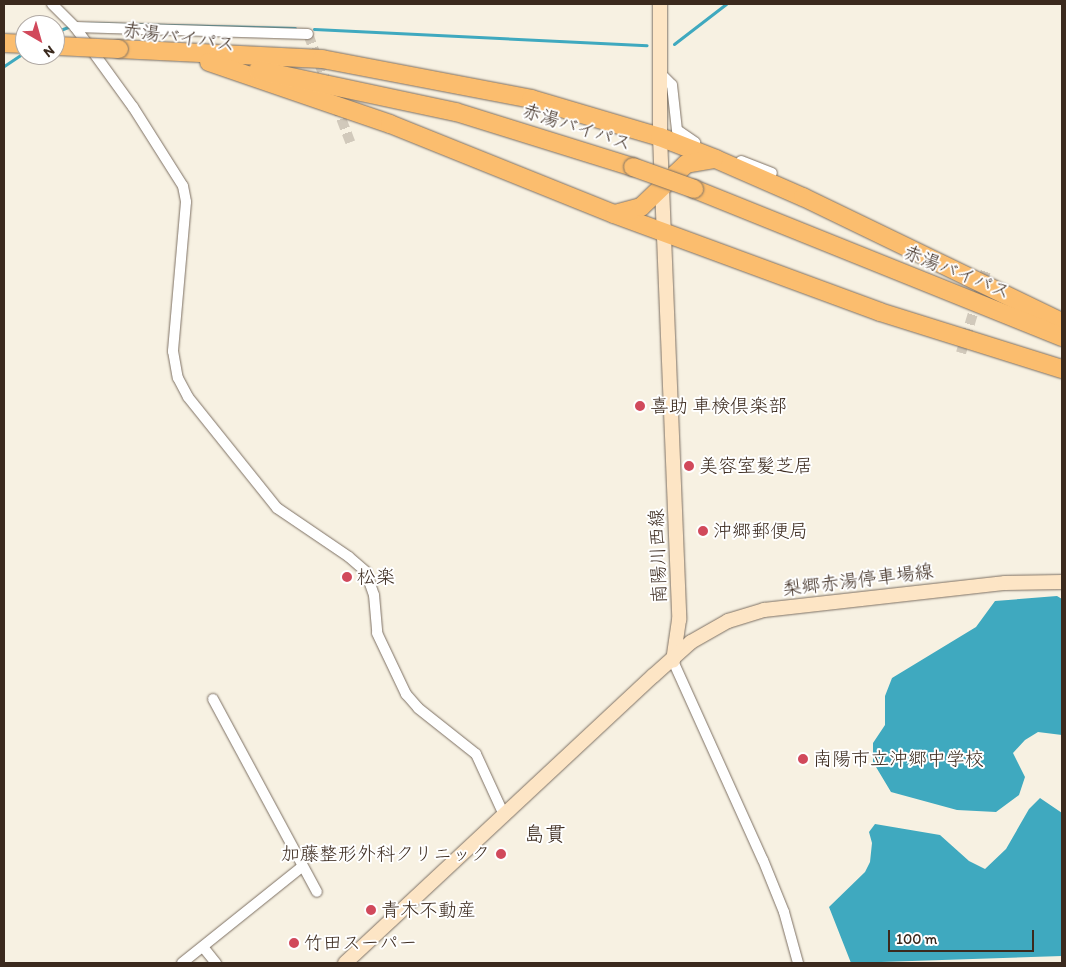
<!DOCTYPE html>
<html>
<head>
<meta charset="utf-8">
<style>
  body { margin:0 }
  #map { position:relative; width:1066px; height:967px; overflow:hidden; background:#f7f1e2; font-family:Itim,"Klee One",sans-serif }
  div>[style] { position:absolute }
  .water>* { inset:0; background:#3fa9bf }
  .stream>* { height:3px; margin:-1.5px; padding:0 1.5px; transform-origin:1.5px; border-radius:1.5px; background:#3fa9bf }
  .minor-tunnel>* { height:10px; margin-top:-5px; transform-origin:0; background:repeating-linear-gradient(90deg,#d1c9bb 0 10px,transparent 0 15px) }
  .roads { filter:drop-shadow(0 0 1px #7d7063) drop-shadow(0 0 1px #7d7063) }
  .minor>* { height:10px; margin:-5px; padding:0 5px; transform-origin:5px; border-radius:5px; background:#fff }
  .secondary>* { height:14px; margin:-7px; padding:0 7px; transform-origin:7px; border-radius:7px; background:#fde5c5 }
  .motorway>* { height:18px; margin:-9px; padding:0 9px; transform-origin:9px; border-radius:9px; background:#fbbd6e }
  .bridges { filter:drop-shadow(0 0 1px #7d7063) drop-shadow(0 0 1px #7d7063) }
  .motorway-bridge>* { height:18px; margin:-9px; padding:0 9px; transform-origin:9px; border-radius:9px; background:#fbbd6e }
  .dots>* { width:14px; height:14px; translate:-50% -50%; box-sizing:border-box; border:2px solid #fff; border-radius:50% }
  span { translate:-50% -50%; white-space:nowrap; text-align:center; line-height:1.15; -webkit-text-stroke:4px #fff; paint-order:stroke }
  .street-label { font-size:19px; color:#3b2a1e }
  .poi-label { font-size:19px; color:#3b2a1e }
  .left { translate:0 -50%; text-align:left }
  .right { translate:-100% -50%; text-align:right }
  .quarter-label { font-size:21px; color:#3b2a1e }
  .frame { position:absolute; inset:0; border:5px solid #3b2a1e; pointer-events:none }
  .north { position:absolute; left:15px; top:15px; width:50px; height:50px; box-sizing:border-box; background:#fff; border:1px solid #b1aaa5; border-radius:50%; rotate:142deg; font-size:14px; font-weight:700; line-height:20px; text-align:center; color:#3b2a1e }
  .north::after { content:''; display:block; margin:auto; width:18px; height:22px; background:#d1495b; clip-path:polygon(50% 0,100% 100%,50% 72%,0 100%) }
  .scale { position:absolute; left:888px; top:930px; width:146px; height:22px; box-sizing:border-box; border:2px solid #3b2a1e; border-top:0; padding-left:6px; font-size:15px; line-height:18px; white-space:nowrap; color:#3b2a1e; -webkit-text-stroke:4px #fff; paint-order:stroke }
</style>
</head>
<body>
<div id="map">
  <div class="water">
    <i style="clip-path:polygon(1057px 596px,1062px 599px,1062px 735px,1038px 732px,1025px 740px,1013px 753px,1025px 777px,1019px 795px,996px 812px,957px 810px,891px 792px,873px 762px,873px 743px,885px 725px,885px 696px,892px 678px,976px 627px,995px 601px)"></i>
    <i style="clip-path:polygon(1040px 798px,1062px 813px,1062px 956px,851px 963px,829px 907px,865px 872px,870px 862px,872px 843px,869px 832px,875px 824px,940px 835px,969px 861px,985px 869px,1006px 849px,1029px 809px)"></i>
  </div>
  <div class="stream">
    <i style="left:80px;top:23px;width:215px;rotate:1.3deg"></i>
    <i style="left:314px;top:29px;width:333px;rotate:2.8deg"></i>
    <i style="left:55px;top:32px;width:14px;rotate:-21deg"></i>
    <i style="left:674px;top:44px;width:66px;rotate:-37.6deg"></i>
    <i style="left:4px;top:66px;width:23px;rotate:-34deg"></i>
  </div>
  <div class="minor-tunnel">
    <i style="left:308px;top:34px;width:57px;rotate:69.3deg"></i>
    <i style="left:336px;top:105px;width:40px;rotate:69deg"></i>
    <i style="left:961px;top:353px;width:87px;rotate:-73.2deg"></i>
  </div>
  <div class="roads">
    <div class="minor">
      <i style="left:52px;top:4px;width:33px;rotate:45deg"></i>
      <i style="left:75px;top:27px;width:99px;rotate:54.1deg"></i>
      <i style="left:133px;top:107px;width:93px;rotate:57.7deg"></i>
      <i style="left:183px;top:186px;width:16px;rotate:79deg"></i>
      <i style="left:186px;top:202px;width:150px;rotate:95deg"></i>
      <i style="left:173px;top:351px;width:27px;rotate:80deg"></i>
      <i style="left:178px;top:378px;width:21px;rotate:62deg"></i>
      <i style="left:188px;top:397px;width:142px;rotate:51.3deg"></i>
      <i style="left:277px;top:508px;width:87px;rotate:34.2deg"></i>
      <i style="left:349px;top:557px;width:23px;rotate:41deg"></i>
      <i style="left:366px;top:572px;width:24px;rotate:71deg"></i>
      <i style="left:374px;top:595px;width:38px;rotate:85deg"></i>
      <i style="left:377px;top:633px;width:68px;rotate:64.6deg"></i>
      <i style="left:406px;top:694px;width:18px;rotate:49deg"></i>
      <i style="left:418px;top:708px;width:74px;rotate:38.4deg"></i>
      <i style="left:476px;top:754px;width:67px;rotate:65.3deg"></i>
      <i style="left:75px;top:27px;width:233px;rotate:1.7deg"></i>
      <i style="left:659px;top:72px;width:18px;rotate:45deg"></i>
      <i style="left:672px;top:85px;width:45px;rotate:83.7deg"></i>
      <i style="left:677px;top:130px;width:22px;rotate:34deg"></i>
      <i style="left:741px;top:161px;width:33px;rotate:21deg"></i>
      <i style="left:673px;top:661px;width:218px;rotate:65.7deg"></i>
      <i style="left:763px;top:860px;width:56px;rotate:68deg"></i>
      <i style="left:784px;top:912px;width:53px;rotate:74.6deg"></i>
      <i style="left:213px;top:699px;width:219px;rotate:61.7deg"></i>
      <i style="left:203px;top:947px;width:21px;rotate:51deg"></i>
      <i style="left:182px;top:963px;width:154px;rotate:-38.7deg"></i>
    </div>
    <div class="secondary">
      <i style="left:660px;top:4px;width:133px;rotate:90deg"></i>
      <i style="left:660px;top:137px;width:483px;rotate:87.7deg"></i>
      <i style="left:679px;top:620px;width:41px;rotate:98.3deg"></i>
      <i style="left:345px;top:963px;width:421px;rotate:-43deg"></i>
      <i style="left:653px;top:676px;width:51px;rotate:-41.8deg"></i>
      <i style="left:691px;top:642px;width:43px;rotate:-29.6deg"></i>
      <i style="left:728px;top:621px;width:38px;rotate:-17deg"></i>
      <i style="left:764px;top:610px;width:243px;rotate:-6.4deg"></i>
      <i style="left:1005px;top:583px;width:57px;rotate:-1deg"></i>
    </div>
    <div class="motorway">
      <i style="left:4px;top:43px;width:21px;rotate:3deg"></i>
      <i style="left:119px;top:49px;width:203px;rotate:2.8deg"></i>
      <i style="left:322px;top:59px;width:213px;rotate:10.8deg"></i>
      <i style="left:531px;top:99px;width:134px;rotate:16.4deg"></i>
      <i style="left:660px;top:137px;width:60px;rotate:21.4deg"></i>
      <i style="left:716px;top:159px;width:95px;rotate:23.6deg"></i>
      <i style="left:803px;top:197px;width:288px;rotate:25.8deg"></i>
      <i style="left:209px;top:62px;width:191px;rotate:18.9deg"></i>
      <i style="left:390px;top:124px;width:241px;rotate:21.9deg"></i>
      <i style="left:614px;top:214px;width:283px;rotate:20.2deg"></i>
      <i style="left:880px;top:312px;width:191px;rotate:17.4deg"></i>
      <i style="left:258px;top:70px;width:202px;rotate:12deg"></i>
      <i style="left:456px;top:112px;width:185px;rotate:17.3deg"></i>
      <i style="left:694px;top:189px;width:397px;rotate:21.9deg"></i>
      <i style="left:615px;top:214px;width:27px;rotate:-15deg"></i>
      <i style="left:641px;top:207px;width:62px;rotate:-43.7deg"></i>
      <i style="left:686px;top:164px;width:28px;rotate:-10deg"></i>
    </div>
  </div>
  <div class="bridges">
    <div class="motorway-bridge">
      <i style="left:57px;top:46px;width:62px;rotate:2.8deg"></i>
      <i style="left:633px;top:167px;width:65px;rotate:19.8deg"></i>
    </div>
  </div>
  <div class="dots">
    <i style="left:640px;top:406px;background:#d1495b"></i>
    <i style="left:689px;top:466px;background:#d1495b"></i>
    <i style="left:703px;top:531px;background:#d1495b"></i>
    <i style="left:347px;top:577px;background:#d1495b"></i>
    <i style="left:803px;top:759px;background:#d1495b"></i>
    <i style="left:501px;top:854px;background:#d1495b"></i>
    <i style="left:371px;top:910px;background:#d1495b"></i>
    <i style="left:294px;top:943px;background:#d1495b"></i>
  </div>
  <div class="street-label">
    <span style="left:179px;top:37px;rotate:8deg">赤湯バイパス</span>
    <span style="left:577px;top:127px;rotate:18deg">赤湯バイパス</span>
    <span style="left:957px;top:272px;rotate:22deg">赤湯バイパス</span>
    <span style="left:658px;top:556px;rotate:-92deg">南陽川西線</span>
    <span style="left:858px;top:580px;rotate:-7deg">梨郷赤湯停車場線</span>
  </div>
  <div class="poi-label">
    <span class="left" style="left:650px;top:406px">喜助 車検倶楽部</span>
    <span class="left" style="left:699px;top:466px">美容室髪芝居</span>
    <span class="left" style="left:713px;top:531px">沖郷郵便局</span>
    <span class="left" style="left:357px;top:577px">松楽</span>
    <span class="left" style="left:813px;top:759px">南陽市立沖郷中学校</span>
    <span class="right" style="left:490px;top:854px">加藤整形外科クリニック</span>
    <span class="left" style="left:381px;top:910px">青木不動産</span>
    <span class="left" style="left:304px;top:943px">竹田スーパー</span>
  </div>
  <div class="quarter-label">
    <span style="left:545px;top:834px">島貫</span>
  </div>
  <div class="frame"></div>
  <div class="north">N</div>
  <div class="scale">100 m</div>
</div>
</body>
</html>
